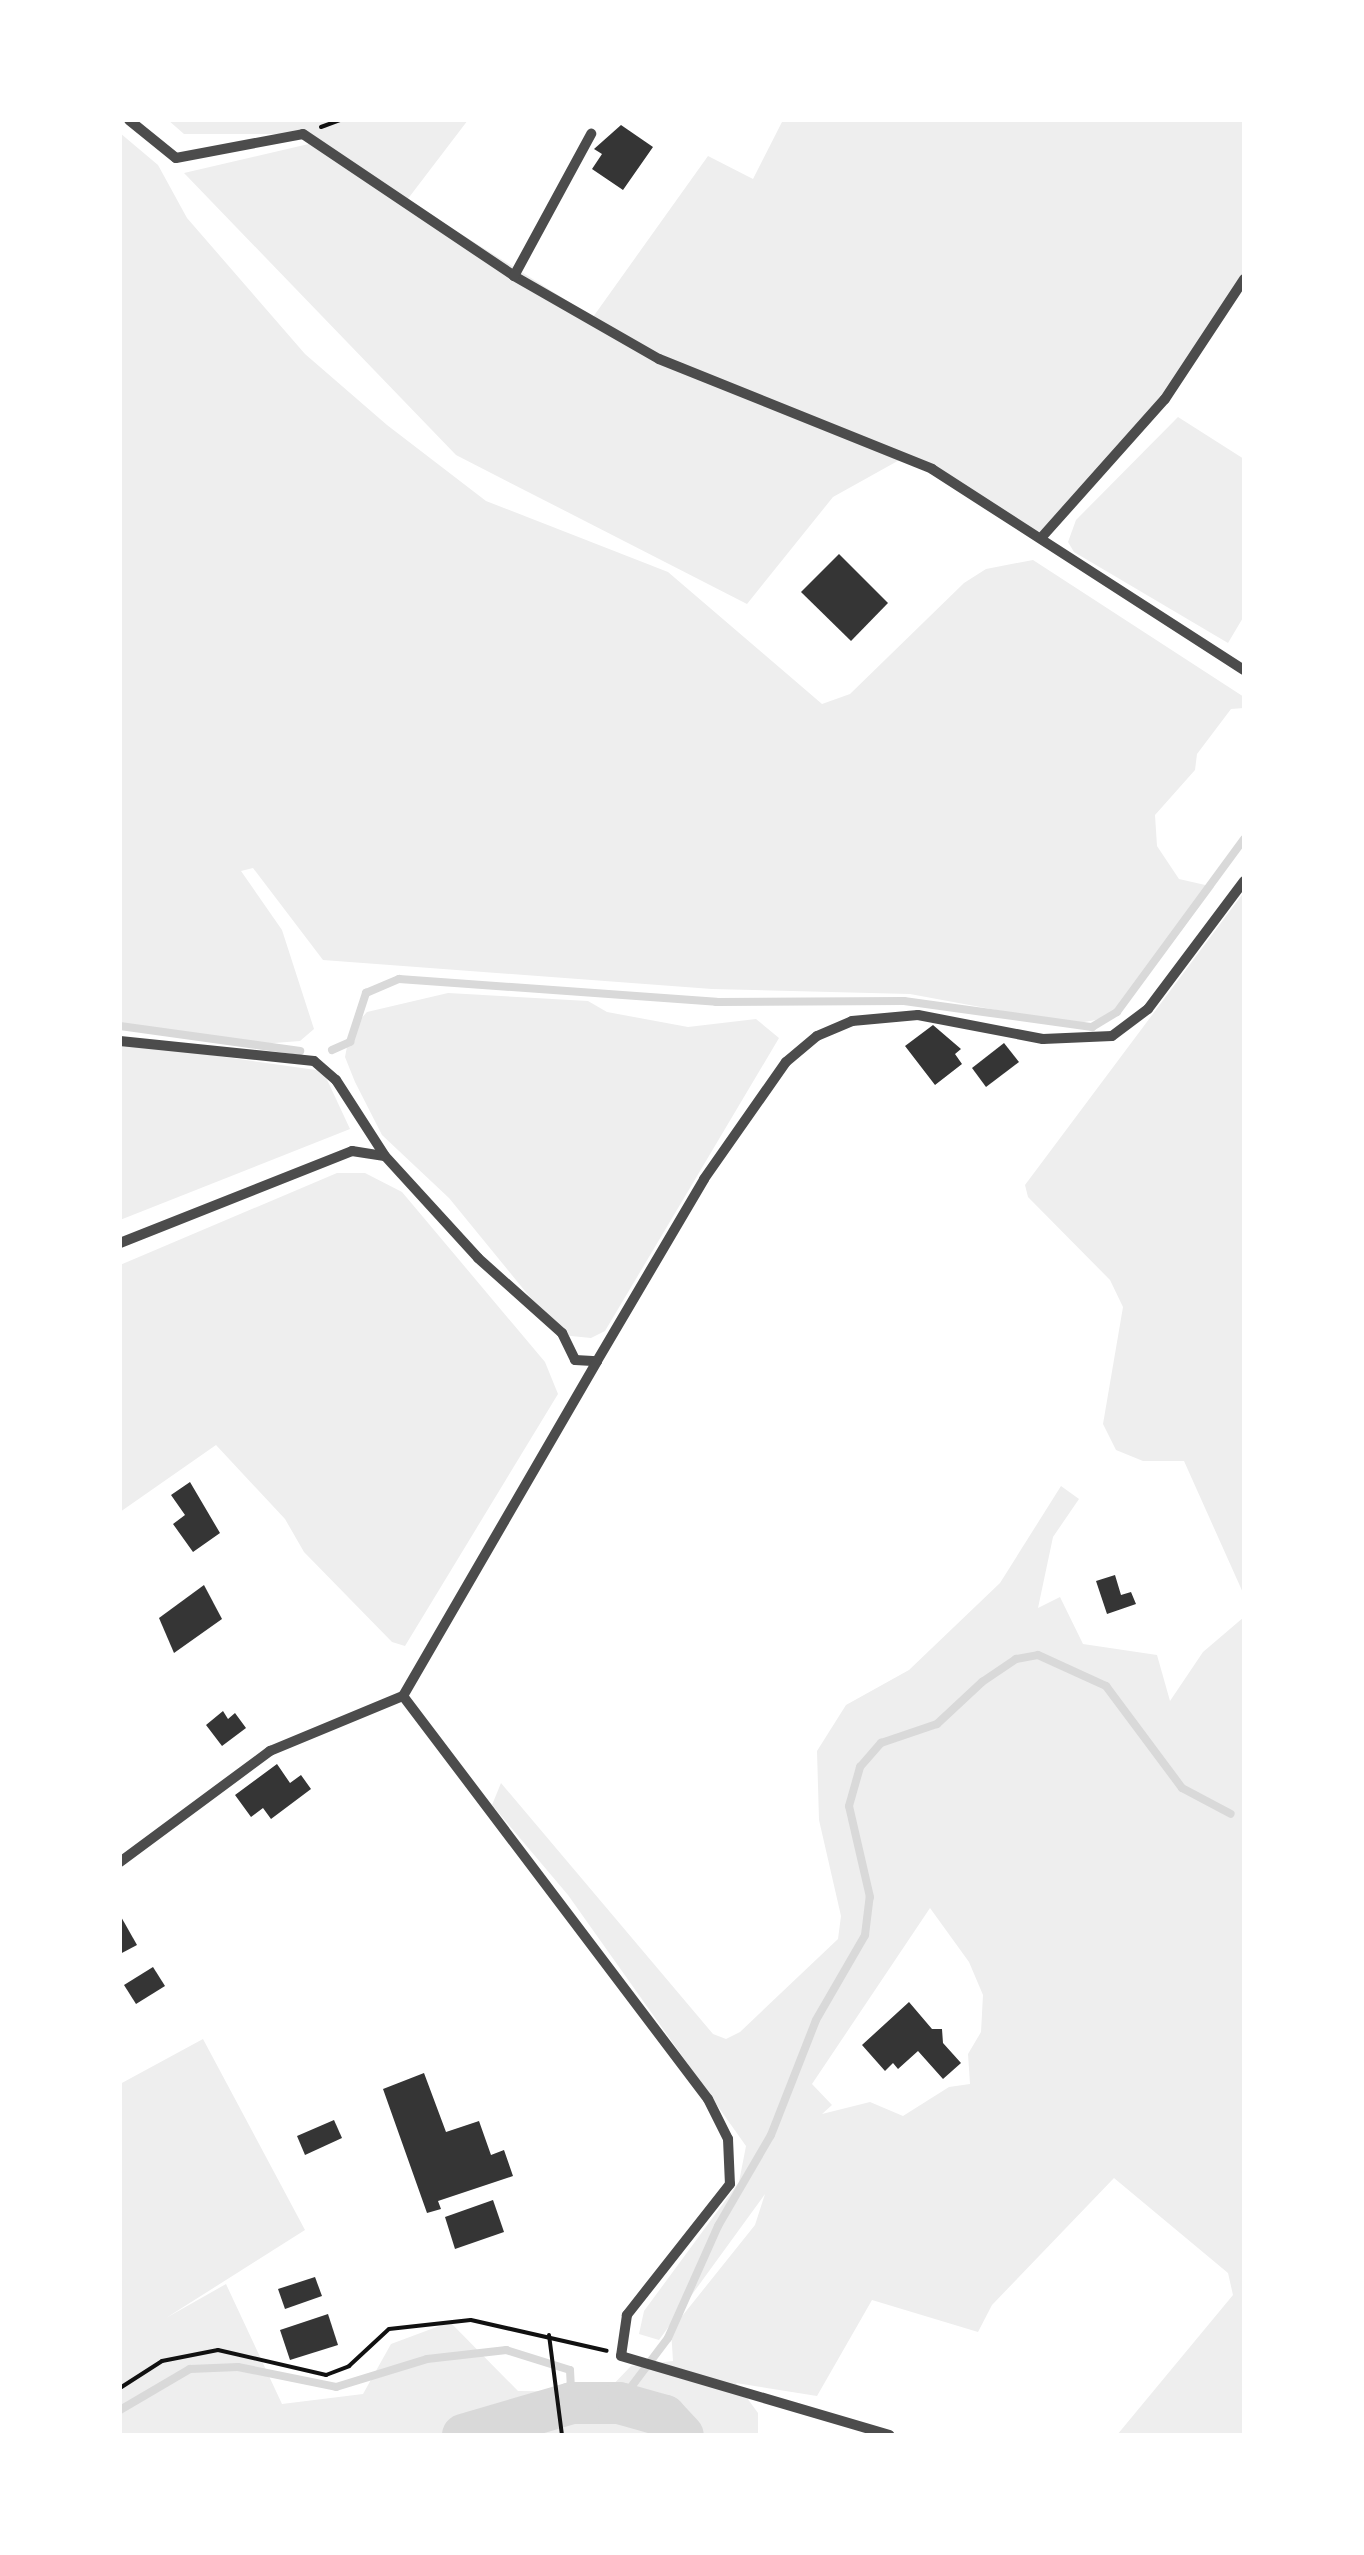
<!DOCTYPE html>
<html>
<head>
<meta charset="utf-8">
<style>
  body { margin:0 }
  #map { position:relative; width:1364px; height:2555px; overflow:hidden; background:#fff; font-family:Overpass,sans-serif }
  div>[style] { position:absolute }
  .green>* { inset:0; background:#eee }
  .stream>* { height:8px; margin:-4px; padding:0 4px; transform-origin:4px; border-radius:4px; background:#d9d9d9 }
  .river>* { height:42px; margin:-21px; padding:0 21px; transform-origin:21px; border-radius:21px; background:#d9d9d9 }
  .building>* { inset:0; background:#353535 }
  .path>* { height:4px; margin:-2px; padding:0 2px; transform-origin:2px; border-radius:2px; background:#111 }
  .minor>* { height:10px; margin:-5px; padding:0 5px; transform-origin:5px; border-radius:5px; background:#4c4c4c }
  span { translate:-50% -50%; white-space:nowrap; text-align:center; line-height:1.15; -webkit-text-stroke:9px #fff; paint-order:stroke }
  .frame { position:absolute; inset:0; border:122px solid #fff; pointer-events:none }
</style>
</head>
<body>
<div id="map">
  <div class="green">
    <i style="clip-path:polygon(168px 120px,468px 120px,407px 200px,593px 317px,708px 156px,753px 179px,783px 120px,1244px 120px,1244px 279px,1165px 399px,1041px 538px,903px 458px,833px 497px,747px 604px,456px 455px,184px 173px,313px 143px,303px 134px,184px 134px)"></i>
    <i style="clip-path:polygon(120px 133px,158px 165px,187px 218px,305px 354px,387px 425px,486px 501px,668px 572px,822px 704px,850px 694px,964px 583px,986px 569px,1033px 560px,1244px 697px,1244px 708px,1231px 709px,1197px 754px,1195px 770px,1155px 815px,1157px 846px,1179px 879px,1214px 887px,1127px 1003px,1112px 1017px,1073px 1024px,910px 994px,712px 989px,323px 960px,253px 868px,241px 871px,282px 930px,314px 1029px,300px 1041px,261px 1044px,120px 1024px)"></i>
    <i style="clip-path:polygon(1178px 417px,1244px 459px,1244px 616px,1228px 643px,1074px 552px,1068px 542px,1076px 520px)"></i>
    <i style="clip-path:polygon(1244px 892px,1244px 1595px,1184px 1461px,1143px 1461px,1116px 1450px,1103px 1424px,1123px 1307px,1110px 1280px,1028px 1197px,1025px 1185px)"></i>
    <i style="clip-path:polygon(448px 993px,588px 1001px,607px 1012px,688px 1027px,756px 1019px,779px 1038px,605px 1331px,591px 1338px,561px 1335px,449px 1198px,382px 1135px,355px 1082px,345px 1057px,350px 1031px,367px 1012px)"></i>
    <i style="clip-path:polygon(120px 1042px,323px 1071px,350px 1129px,120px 1220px)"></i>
    <i style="clip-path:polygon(337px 1173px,365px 1173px,402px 1192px,545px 1362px,558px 1394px,405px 1646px,392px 1642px,304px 1552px,285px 1519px,216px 1445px,120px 1512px,120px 1265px)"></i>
    <i style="clip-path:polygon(evenodd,1061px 1486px,1079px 1499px,1053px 1537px,1038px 1608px,1060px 1597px,1083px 1644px,1157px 1655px,1170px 1701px,1203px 1652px,1244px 1617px,1244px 2435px,1117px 2435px,1233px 2295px,1228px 2273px,1114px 2178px,992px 2305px,978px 2332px,872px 2300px,817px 2396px,736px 2383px,758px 2413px,758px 2435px,120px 2435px,120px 2084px,203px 2039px,305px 2230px,166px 2318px,226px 2284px,282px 2404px,363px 2394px,391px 2344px,450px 2322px,518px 2391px,606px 2392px,631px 2366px,673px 2361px,671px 2330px,755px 2225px,765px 2194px,659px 2340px,639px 2334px,644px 2311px,739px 2182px,746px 2146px,568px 1895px,492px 1805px,501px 1783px,713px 2034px,726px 2039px,740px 2032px,838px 1939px,841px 1916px,819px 1820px,817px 1751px,846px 1705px,909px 1670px,1000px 1583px,1061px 1486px,930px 1908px,969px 1962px,983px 1995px,981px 2032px,968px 2054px,970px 2084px,949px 2087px,903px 2116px,870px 2102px,822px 2114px,832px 2105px,812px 2084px,930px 1908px)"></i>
  </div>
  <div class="stream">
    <i style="left:120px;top:1026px;width:182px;rotate:7.9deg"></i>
    <i style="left:332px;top:1050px;width:20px;rotate:-24deg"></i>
    <i style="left:350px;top:1042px;width:52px;rotate:-71.9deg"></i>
    <i style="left:366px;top:993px;width:36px;rotate:-23deg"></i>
    <i style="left:399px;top:979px;width:318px;rotate:4.1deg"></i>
    <i style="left:716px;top:1002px;width:188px;rotate:-0.3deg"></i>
    <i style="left:904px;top:1001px;width:190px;rotate:7.9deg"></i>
    <i style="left:1092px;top:1027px;width:29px;rotate:-31deg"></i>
    <i style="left:1117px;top:1012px;width:215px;rotate:-53.7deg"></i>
    <i style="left:619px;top:2403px;width:81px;rotate:-53deg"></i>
    <i style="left:668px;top:2338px;width:123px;rotate:-65.9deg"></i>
    <i style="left:718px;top:2226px;width:105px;rotate:-59.8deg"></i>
    <i style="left:771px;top:2135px;width:123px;rotate:-68.6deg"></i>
    <i style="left:816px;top:2020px;width:98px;rotate:-60deg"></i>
    <i style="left:865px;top:1935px;width:38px;rotate:-83deg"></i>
    <i style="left:870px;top:1897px;width:93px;rotate:-103deg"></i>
    <i style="left:849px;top:1806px;width:41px;rotate:-74.2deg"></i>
    <i style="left:860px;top:1767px;width:32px;rotate:-49deg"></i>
    <i style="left:881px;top:1743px;width:59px;rotate:-18.7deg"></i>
    <i style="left:937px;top:1724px;width:62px;rotate:-43deg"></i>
    <i style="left:982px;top:1682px;width:41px;rotate:-34.1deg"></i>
    <i style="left:1016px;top:1659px;width:22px;rotate:-10deg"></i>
    <i style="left:1038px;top:1655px;width:75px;rotate:24.5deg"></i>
    <i style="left:1106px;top:1686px;width:127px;rotate:53.3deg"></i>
    <i style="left:1182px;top:1788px;width:55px;rotate:28deg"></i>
    <i style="left:120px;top:2410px;width:81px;rotate:-30.4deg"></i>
    <i style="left:190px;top:2369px;width:48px;rotate:-2.4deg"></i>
    <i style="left:238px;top:2367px;width:100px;rotate:11.5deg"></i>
    <i style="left:336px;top:2387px;width:95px;rotate:-17.1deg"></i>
    <i style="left:427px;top:2359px;width:80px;rotate:-6.5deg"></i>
    <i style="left:506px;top:2350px;width:67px;rotate:17.4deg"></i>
    <i style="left:570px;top:2370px;width:33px;rotate:87deg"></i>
  </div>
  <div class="river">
    <i style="left:463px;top:2435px;width:114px;rotate:-16.4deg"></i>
    <i style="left:572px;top:2403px;width:47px"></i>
    <i style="left:619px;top:2403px;width:48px;rotate:15.8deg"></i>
    <i style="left:665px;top:2416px;width:26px;rotate:47deg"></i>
  </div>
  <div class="building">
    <i style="clip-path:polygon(621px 125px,653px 147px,623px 190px,592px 169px,602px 154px,594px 149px)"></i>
    <i style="clip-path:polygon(839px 554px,888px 603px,851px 641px,801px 592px)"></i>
    <i style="clip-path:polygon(933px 1025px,961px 1049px,955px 1054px,962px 1064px,935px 1085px,905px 1046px)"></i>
    <i style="clip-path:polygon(1004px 1043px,1019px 1062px,986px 1087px,972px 1068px)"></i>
    <i style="clip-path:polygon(190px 1482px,220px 1533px,193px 1552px,173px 1524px,185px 1515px,171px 1495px)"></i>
    <i style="clip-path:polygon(1115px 1575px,1121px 1595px,1131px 1592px,1136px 1604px,1107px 1614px,1096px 1581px)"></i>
    <i style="clip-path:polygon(204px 1585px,222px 1619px,174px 1653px,159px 1618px)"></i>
    <i style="clip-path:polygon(223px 1711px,228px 1719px,235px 1713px,246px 1728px,222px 1746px,206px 1725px)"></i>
    <i style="clip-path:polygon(277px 1764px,290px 1783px,301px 1775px,311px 1789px,271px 1819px,263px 1808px,251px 1817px,235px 1795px)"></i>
    <i style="clip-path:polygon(120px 1915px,137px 1945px,120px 1954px)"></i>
    <i style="clip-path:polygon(153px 1967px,165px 1986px,136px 2004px,124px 1985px)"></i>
    <i style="clip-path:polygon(909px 2002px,932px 2029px,942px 2029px,943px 2043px,961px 2063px,943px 2079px,918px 2051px,898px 2069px,893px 2063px,885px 2071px,862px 2045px)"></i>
    <i style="clip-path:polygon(424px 2073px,446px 2132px,479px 2121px,491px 2155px,504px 2150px,513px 2176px,438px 2201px,441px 2209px,427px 2213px,383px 2089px)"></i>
    <i style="clip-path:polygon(334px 2120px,342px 2138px,305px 2155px,297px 2136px)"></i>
    <i style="clip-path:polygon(493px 2200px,504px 2232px,455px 2249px,445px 2217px)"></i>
    <i style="clip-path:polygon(315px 2277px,322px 2296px,285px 2309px,278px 2289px)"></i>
    <i style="clip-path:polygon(328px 2314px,338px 2345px,290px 2360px,280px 2330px)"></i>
  </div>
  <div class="path">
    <i style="left:321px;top:127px;width:20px;rotate:-20deg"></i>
    <i style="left:549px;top:2335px;width:101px;rotate:82.6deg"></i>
    <i style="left:120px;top:2388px;width:50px;rotate:-32.7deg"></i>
    <i style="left:162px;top:2361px;width:57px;rotate:-11.1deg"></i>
    <i style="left:218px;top:2350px;width:111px;rotate:13deg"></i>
    <i style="left:326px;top:2375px;width:25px;rotate:-21deg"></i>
    <i style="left:349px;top:2366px;width:54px;rotate:-42.8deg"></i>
    <i style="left:389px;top:2329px;width:82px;rotate:-6.3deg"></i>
    <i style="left:471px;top:2320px;width:139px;rotate:12.8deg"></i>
  </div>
  <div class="minor">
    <i style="left:129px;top:120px;width:60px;rotate:39deg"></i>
    <i style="left:176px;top:158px;width:129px;rotate:-10.7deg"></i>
    <i style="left:303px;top:134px;width:254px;rotate:33.9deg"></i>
    <i style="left:514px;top:276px;width:167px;rotate:29.8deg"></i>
    <i style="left:659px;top:359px;width:294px;rotate:21.9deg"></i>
    <i style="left:932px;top:469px;width:371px;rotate:32.8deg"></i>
    <i style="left:514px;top:276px;width:162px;rotate:-61.5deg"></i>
    <i style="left:1041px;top:538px;width:186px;rotate:-48.3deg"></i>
    <i style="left:1165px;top:399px;width:144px;rotate:-56.6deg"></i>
    <i style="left:120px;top:1041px;width:195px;rotate:5.9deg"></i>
    <i style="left:314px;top:1061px;width:29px;rotate:41deg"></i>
    <i style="left:336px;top:1080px;width:90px;rotate:57.2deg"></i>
    <i style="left:120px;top:1243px;width:250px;rotate:-21.6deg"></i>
    <i style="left:352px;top:1151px;width:33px;rotate:9deg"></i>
    <i style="left:385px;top:1156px;width:138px;rotate:47.6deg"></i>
    <i style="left:478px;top:1258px;width:113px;rotate:41.8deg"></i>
    <i style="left:562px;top:1333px;width:30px;rotate:64deg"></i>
    <i style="left:575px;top:1360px;width:22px;rotate:3deg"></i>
    <i style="left:597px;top:1361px;width:211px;rotate:-59.5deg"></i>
    <i style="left:704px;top:1179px;width:143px;rotate:-55deg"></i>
    <i style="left:786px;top:1062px;width:40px;rotate:-40deg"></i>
    <i style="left:817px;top:1036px;width:38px;rotate:-23deg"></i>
    <i style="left:852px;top:1021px;width:66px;rotate:-5.2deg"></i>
    <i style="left:918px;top:1015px;width:127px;rotate:10.9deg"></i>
    <i style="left:1043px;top:1039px;width:69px;rotate:-2.5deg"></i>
    <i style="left:1112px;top:1036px;width:45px;rotate:-36.9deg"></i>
    <i style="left:1148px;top:1009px;width:160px;rotate:-53.1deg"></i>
    <i style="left:403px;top:1696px;width:505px;rotate:52.88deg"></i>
    <i style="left:708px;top:2099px;width:45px;rotate:63.4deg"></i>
    <i style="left:728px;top:2139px;width:45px;rotate:87.5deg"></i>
    <i style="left:730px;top:2184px;width:167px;rotate:128.2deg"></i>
    <i style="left:627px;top:2315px;width:41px;rotate:98.3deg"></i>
    <i style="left:621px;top:2356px;width:280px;rotate:16.4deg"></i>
    <i style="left:120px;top:1862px;width:187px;rotate:-36.5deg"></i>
    <i style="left:270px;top:1751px;width:144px;rotate:-22.5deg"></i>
    <i style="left:403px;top:1696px;width:387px;rotate:-59.9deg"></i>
  </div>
  <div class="frame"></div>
</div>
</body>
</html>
